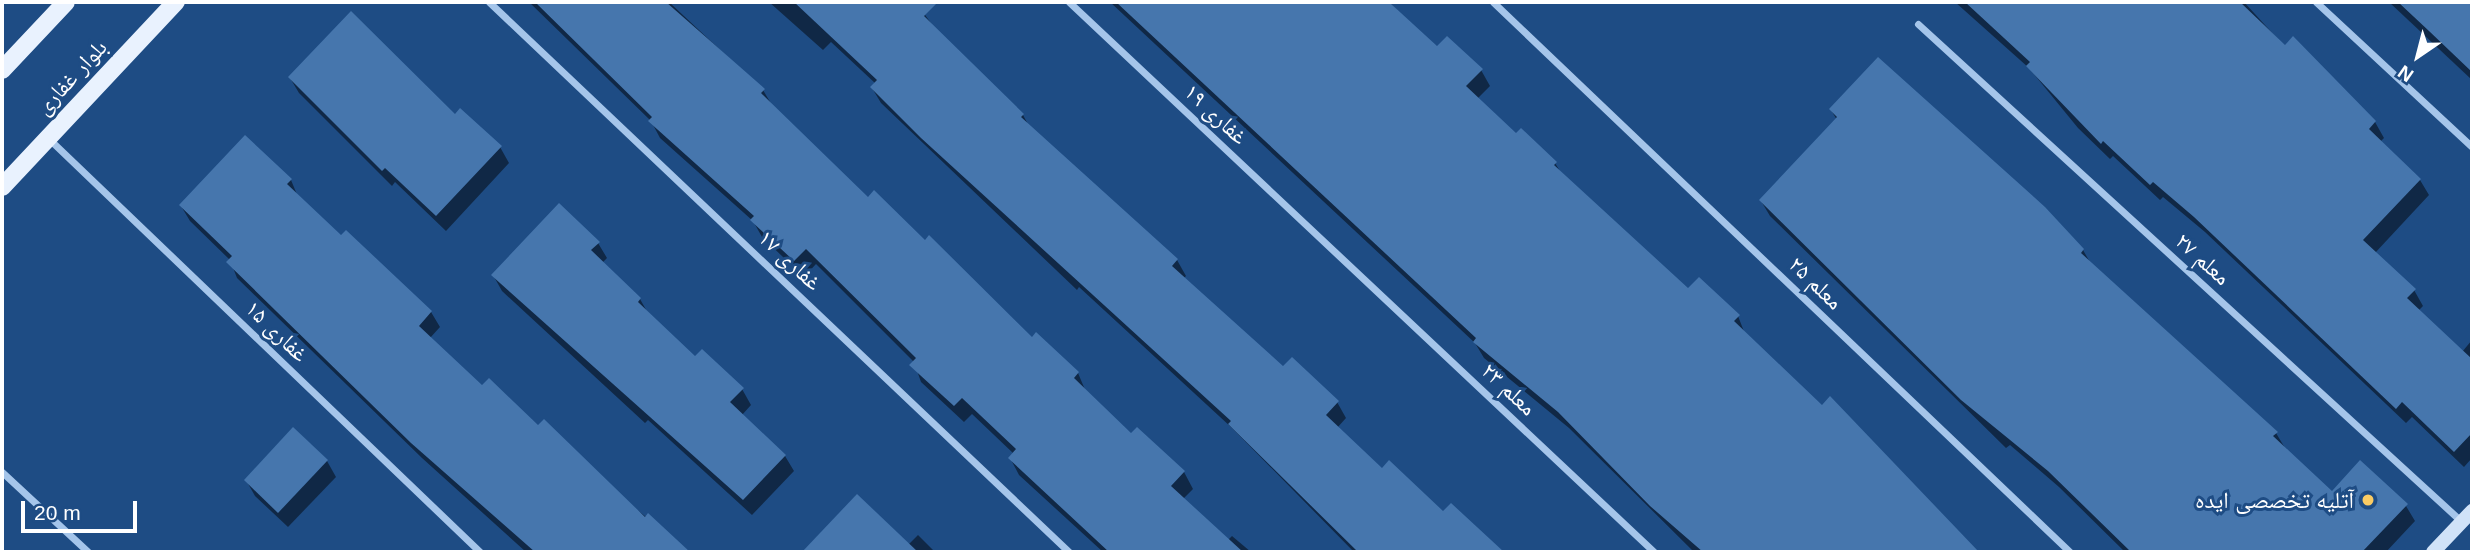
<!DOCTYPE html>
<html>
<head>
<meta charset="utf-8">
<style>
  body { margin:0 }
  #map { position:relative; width:2474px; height:554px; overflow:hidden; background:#1e4c84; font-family:Helvetica,"Noto Naskh Arabic",sans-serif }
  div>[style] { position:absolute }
  .shadow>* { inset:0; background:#0007 }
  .building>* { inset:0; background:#4676ad }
  .street>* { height:7px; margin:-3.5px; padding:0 3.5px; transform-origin:3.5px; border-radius:3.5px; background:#a5c5ea }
  .secondary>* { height:14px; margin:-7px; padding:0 7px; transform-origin:7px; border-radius:7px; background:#d0e2f8 }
  .primary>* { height:18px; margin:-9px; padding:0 9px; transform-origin:9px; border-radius:9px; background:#e9f2fe }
  .dots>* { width:19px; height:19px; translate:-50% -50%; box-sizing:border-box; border:4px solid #1e4c84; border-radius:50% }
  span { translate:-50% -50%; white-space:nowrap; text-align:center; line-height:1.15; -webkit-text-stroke:6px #1e4c84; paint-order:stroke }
  .street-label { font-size:23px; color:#fff }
  .poi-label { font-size:23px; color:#fff }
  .right { translate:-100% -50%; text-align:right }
  .frame { position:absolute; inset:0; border:4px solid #fff; pointer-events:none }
  .north { position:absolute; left:2383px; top:21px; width:70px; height:70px; -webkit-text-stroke:5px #1e4c84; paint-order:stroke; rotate:215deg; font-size:19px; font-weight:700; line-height:28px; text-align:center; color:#fff }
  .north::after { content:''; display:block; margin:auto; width:24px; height:32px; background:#fff; clip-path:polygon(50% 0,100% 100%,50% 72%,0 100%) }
  .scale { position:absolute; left:21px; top:501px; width:116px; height:32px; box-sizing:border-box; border:4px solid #fff; border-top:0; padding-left:9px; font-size:21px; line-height:24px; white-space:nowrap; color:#fff; -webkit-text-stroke:5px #1e4c84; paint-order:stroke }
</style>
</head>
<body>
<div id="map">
  <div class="shadow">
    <i style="clip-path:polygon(529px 2px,669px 2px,763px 90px,773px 107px,868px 199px,1032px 340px,1078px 373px,1086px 392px,1132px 435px,1184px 472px,1193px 489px,1183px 499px,1228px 540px,1232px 536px,1251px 552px,1103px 552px,1019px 475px,1010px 458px,1014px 454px,972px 414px,964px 422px,921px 382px,914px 362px,816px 264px,804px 277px,762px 237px,753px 221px,660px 138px,651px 121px)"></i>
    <i style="clip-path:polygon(769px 2px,916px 2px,935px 29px,1023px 115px,1030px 128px,1177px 260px,1186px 276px,1183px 279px,1283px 368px,1337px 402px,1346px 418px,1337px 428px,1382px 470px,1443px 513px,1451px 505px,1503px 552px,1354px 552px,1232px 428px,1079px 287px,1077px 290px,881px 103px,872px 88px,876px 84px,831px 42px,823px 50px)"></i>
    <i style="clip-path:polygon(1110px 2px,1389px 2px,1437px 49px,1481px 70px,1490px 86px,1477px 99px,1516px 136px,1555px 163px,1563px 176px,1688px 291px,1738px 316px,1745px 334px,1822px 407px,1830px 398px,1975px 552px,1694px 552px,1569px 428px,1484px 358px,1475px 343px)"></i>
    <i style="clip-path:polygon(1955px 2px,2244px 2px,2285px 47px,2293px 39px,2375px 122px,2384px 138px,2380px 142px,2420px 180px,2429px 195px,2375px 253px,2414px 290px,2423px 306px,2418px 311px,2462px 352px,2472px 340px,2472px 458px,2464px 467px,2412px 417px,2406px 423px,2205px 232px,2163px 197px,2160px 200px,2113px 156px,2110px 159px,2078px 128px,2029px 68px)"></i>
    <i style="clip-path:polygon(2389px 2px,2472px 2px,2472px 80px)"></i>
    <i style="clip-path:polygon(290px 78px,455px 116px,500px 147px,509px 163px,446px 231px,395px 182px,392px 186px,299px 93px)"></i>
    <i style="clip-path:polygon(1831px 110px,2083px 250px,2091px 264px,2276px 433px,2285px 448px,2332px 493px,2406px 506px,2415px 521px,2386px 552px,2125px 552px,2059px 487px,2010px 445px,2006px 448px,1770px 216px,1761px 201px,1837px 120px)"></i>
    <i style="clip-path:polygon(291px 180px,298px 197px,341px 237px,431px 312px,440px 327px,430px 338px,483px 387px,690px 552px,526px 552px,422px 458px,237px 278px,230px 260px,190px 221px,181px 206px)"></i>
    <i style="clip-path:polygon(598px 243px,607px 258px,602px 263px,640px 299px,649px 315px,695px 359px,742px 389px,751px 405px,742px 415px,785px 456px,794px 471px,752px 515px,648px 420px,645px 423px,502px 291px,493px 275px)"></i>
    <i style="clip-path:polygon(293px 430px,327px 461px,336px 477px,288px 527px,255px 496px,246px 480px)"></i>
    <i style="clip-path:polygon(857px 497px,908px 545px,918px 535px,935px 552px,805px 552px)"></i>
  </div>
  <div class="building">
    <i style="clip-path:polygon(535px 2px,666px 2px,765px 89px,761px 93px,868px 197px,874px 190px,925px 240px,929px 235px,1032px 337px,1036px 332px,1079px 372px,1074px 378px,1131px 433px,1137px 427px,1185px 471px,1171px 486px,1243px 552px,1109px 552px,1008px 458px,1016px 449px,962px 398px,954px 406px,909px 365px,916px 358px,806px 249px,794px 261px,750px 220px,754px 216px,648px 121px,652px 117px)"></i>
    <i style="clip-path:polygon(794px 2px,938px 2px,924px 16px,1024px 114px,1021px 117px,1178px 259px,1172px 266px,1283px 366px,1292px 357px,1339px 401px,1326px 415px,1382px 468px,1389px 460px,1443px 511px,1451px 503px,1504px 552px,1358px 552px,1228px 424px,1231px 421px,921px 138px,870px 87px,877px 80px)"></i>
    <i style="clip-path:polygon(1116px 2px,1389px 2px,1437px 46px,1447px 36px,1483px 69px,1466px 86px,1516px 133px,1521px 128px,1557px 162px,1554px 165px,1688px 288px,1699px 277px,1740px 315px,1734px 321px,1822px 405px,1830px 396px,1979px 552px,1703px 552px,1650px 506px,1558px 412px,1473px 342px,1476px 338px)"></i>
    <i style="clip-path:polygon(1965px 2px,2240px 2px,2285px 45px,2293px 36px,2376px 121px,2369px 129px,2421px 179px,2363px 240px,2416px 289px,2407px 298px,2472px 359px,2472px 433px,2454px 452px,2402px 402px,2396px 409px,2194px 217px,2153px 182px,2150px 185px,2103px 141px,2101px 144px,2026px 66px,2030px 62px)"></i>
    <i style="clip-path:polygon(2398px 2px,2472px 2px,2472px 72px,2429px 31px)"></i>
    <i style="clip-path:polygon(351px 11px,455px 114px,460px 108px,502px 146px,436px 216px,385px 168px,382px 171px,288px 77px)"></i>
    <i style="clip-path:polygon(1878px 57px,2045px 207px,2084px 249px,2081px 253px,2278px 432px,2273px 436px,2332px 491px,2360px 460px,2408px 504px,2362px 552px,2131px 552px,2048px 471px,1961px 400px,1759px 200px,1837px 117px,1829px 109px)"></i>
    <i style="clip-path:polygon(245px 135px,292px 179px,287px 184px,341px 235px,346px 230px,432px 311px,419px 326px,482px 385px,489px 378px,538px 425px,544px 419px,645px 517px,648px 513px,690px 552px,535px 552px,411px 443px,226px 262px,232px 256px,179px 205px)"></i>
    <i style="clip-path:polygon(559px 203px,600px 242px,591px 250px,641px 298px,638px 302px,695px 356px,702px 349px,744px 388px,730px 402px,786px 455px,743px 500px,491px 275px)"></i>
    <i style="clip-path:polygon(293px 427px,328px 460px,278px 513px,244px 480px)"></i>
    <i style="clip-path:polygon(857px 494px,918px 552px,802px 552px)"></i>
  </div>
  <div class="street">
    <i style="left:489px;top:2px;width:799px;rotate:43.48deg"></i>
    <i style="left:1069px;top:2px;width:803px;rotate:43.23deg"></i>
    <i style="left:1493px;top:2px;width:797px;rotate:43.63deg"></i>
    <i style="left:2316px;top:2px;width:213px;rotate:42.9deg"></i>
    <i style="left:1918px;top:24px;width:738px;rotate:42.47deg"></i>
    <i style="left:48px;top:138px;width:598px;rotate:43.78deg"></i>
    <i style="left:2px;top:472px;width:117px;rotate:42.9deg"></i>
  </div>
  <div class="secondary">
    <i style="left:2433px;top:552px;width:57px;rotate:-46.4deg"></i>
  </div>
  <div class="primary">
    <i style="left:2px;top:70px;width:93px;rotate:-46.7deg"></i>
    <i style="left:2px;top:187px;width:254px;rotate:-46.8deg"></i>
  </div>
  <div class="dots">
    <i style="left:2368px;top:500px;background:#f9cb64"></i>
  </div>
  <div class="street-label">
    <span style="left:71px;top:77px;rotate:-47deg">بلوار غفاری</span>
    <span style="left:1216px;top:114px;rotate:43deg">غفاری ۱۹</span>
    <span style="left:2203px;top:259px;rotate:42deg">معلم ۲۷</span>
    <span style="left:790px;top:260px;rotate:43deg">غفاری ۱۷</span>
    <span style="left:1816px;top:283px;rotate:44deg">معلم ۲۵</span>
    <span style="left:277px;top:331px;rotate:44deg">غفاری ۱۵</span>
    <span style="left:1509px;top:389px;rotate:43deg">معلم ۲۳</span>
  </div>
  <div class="poi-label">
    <span class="right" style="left:2354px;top:500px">آتلیه تخصصی ایده</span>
  </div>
  <div class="frame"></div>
  <div class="north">N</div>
  <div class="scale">20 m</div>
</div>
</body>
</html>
